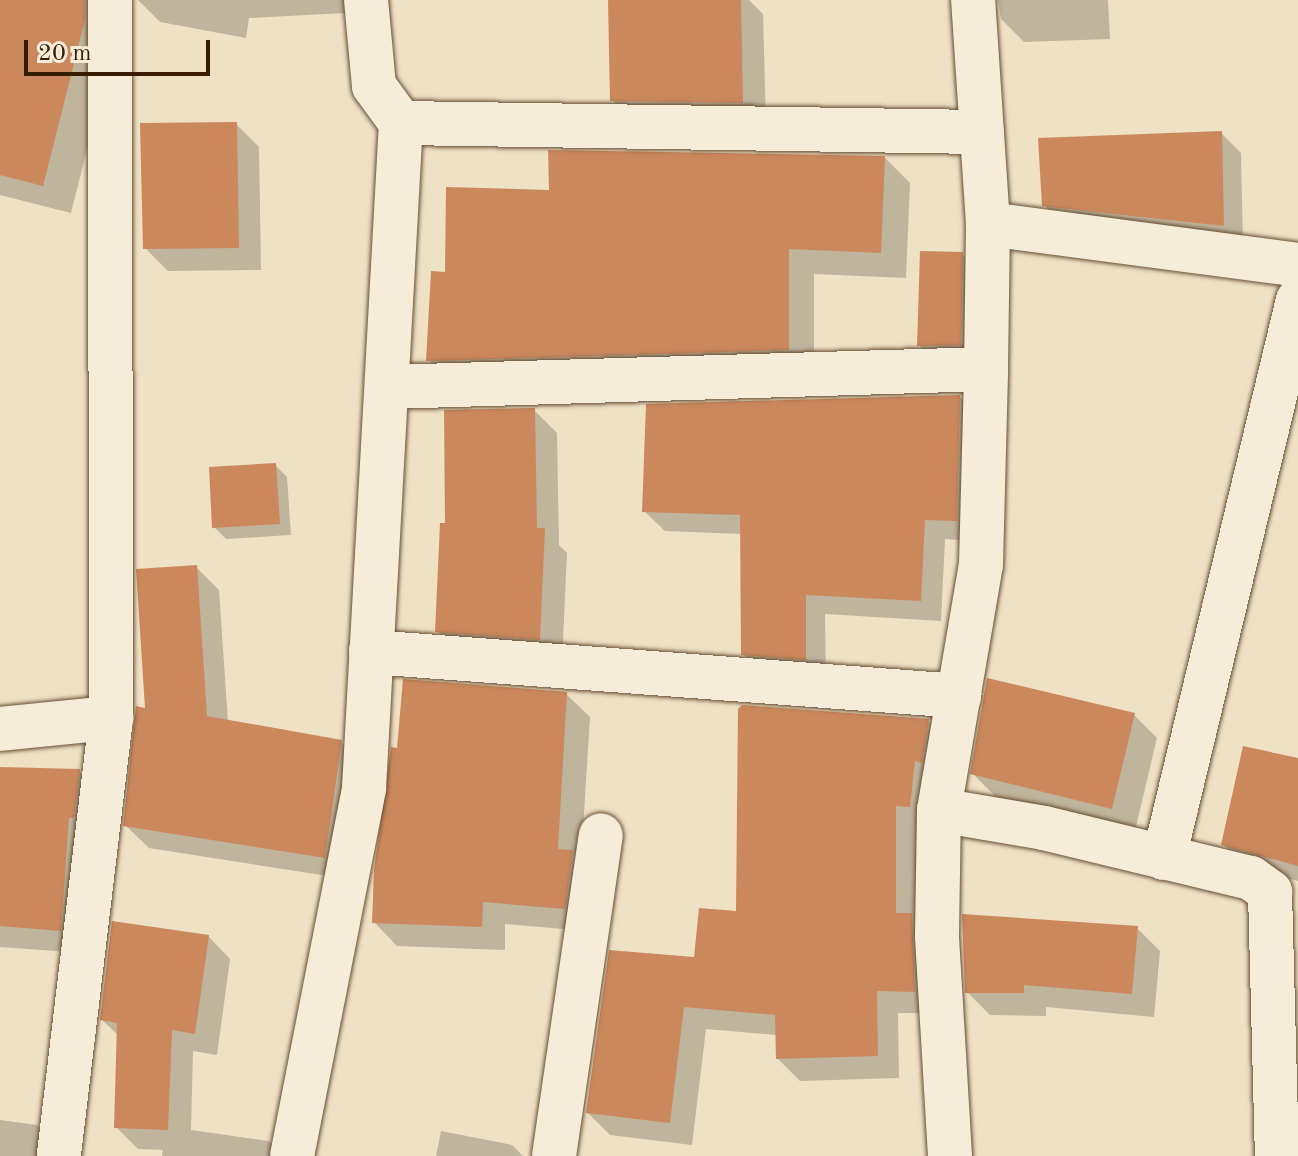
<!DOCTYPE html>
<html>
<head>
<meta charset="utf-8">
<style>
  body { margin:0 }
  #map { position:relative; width:1298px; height:1156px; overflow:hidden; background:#efe1c4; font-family:"Old Standard TT",serif }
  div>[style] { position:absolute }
  .shadow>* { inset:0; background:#0003 }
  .building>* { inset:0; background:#cc885d }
  .roads { filter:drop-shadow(0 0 2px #654d31) drop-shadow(0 0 2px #654d31) }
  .street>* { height:44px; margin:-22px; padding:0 22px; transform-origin:22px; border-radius:22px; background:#f5ecd9 }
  span { translate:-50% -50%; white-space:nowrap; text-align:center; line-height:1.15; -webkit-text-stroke:6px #f5ecd9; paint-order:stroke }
  .scale { position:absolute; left:24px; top:40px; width:186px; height:36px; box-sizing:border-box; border:4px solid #371c00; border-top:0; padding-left:10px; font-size:24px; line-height:28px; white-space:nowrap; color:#371c00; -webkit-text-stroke:6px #f5ecd9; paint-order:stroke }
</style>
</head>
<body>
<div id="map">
  <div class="shadow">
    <i style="clip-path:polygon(0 0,88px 0,113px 25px,111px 54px,71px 213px,0 195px)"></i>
    <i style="clip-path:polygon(138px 0,368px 0,366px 12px,249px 18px,246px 38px,160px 22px)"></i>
    <i style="clip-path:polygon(610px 0,749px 0,763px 14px,766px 126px,635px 124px,612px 100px)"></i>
    <i style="clip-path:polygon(998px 0,1108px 0,1110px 39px,1024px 42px,1001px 19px)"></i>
    <i style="clip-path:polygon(236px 124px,259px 147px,261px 270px,168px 271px,145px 248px)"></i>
    <i style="clip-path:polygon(1221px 133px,1241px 153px,1243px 244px,1064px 225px,1044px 205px)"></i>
    <i style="clip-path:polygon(884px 157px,910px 183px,906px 278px,814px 274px,814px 375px,454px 386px,428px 360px,447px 274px,551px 192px)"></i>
    <i style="clip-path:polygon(962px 254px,985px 277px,984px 367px,942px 368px,919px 345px)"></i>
    <i style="clip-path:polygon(960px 397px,980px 417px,977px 541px,945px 539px,941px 621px,825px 614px,826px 679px,764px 674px,743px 654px,742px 534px,665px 531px,644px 511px)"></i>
    <i style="clip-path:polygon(534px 410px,557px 433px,559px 545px,567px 553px,562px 662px,460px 654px,437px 631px,447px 525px)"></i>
    <i style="clip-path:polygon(275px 465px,287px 477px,291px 535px,226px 539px,214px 527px)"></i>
    <i style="clip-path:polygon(196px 567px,219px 590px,228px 722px,341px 742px,364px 765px,347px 879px,149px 848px,125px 825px)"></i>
    <i style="clip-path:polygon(566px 694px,590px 717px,581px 861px,587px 931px,505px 924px,505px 950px,397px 946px,374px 922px,399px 750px)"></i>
    <i style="clip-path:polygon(1134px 715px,1157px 738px,1135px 831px,996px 797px,973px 774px)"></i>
    <i style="clip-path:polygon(928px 721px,951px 743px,937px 1013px,898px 1013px,899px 1078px,800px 1081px,778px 1059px,777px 1035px,706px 1029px,692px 1145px,610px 1135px,588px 1113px,696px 959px)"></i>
    <i style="clip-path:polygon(1298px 760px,1298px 881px,1246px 867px,1223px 844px)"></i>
    <i style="clip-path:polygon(0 769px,79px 771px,102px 794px,83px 953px,0 947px)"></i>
    <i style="clip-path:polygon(1137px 928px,1160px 951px,1154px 1017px,1046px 1007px,1046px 1016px,990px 1015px,967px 992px)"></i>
    <i style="clip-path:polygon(208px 936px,230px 959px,217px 1055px,193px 1051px,191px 1130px,269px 1141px,283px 1156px,162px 1156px,163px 1150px,138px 1149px,116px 1127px,119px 1036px,102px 1020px)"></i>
    <i style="clip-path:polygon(0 1120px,37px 1125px,66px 1156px,0 1156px)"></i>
    <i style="clip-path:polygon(441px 1131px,512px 1145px,523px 1156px,436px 1156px)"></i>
  </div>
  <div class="building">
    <i style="clip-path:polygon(0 0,85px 0,85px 20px,43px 186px,0 175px)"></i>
    <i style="clip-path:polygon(608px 0,741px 0,743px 103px,610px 101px)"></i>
    <i style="clip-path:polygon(237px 122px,239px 248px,143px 249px,140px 123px)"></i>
    <i style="clip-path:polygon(1222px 131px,1224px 226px,1042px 206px,1038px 138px)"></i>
    <i style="clip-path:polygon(548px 150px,885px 156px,881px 253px,789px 249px,789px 350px,426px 361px,431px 271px,445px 272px,446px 187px,549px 190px)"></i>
    <i style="clip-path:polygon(920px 251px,963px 252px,961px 345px,917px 346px)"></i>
    <i style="clip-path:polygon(960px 395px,957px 521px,925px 520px,921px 601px,806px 595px,806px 660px,741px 655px,740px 515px,642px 512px,646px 404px)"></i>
    <i style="clip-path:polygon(535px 408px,537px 528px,545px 528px,540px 640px,435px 632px,440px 523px,445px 523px,444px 410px)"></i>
    <i style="clip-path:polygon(276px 463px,280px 524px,212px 528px,209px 467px)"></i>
    <i style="clip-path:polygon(197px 565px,207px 716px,342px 740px,325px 858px,123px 826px,136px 706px,145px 708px,136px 569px)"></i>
    <i style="clip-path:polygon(987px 678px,1135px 713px,1112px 809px,970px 774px)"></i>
    <i style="clip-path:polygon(403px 679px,567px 692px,558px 849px,573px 850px,565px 909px,483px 902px,482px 927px,372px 923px,374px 870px,391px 747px,397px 748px)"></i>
    <i style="clip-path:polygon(742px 705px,929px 719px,922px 763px,915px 761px,910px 807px,896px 806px,896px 913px,912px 913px,915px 992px,877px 991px,878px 1056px,776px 1059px,775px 1015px,684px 1007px,670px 1123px,586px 1113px,609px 950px,694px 957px,699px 908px,736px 911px,738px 709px)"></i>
    <i style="clip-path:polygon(1243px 746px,1298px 758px,1298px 866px,1221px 845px)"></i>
    <i style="clip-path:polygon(0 767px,80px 769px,74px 818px,69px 818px,61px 931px,0 926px)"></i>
    <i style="clip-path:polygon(962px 914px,1138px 926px,1132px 994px,1024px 985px,1024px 993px,965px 993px)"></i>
    <i style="clip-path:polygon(112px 921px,209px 935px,195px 1034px,172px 1030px,168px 1130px,114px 1128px,117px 1023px,100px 1020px)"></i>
  </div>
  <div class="roads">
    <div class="street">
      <i style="left:110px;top:0;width:718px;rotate:89.92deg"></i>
      <i style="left:401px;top:123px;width:581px;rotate:0.89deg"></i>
      <i style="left:988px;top:224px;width:313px;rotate:7.5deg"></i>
      <i style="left:388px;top:387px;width:598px;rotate:-1.72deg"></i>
      <i style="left:371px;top:652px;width:590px;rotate:4.28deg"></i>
      <i style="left:0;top:729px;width:112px;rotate:-5.7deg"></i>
      <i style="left:111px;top:718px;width:441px;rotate:96.8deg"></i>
      <i style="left:939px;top:810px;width:107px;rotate:9.7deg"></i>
      <i style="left:1044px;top:828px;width:213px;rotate:13.6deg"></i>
      <i style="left:1251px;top:878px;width:24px;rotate:36deg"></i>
      <i style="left:1270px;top:892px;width:264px;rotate:88.5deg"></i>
      <i style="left:1164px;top:858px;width:574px;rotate:-76.5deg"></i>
      <i style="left:292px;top:1156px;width:375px;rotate:-78.9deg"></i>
      <i style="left:364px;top:788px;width:666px;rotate:-86.82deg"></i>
      <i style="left:401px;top:123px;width:46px;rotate:-126.1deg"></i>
      <i style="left:374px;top:86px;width:86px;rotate:-95.3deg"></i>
      <i style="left:554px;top:1156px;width:324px;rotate:-81.7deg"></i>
      <i style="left:950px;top:1156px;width:220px;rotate:-93.4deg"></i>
      <i style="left:937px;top:936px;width:126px;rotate:-89.1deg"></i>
      <i style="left:939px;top:810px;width:249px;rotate:-80.3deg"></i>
      <i style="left:981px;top:565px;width:196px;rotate:-88.5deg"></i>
      <i style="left:986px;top:369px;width:145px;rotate:-89.2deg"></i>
      <i style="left:988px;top:224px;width:225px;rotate:-93.8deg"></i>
    </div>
  </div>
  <div class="scale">20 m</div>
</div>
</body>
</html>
